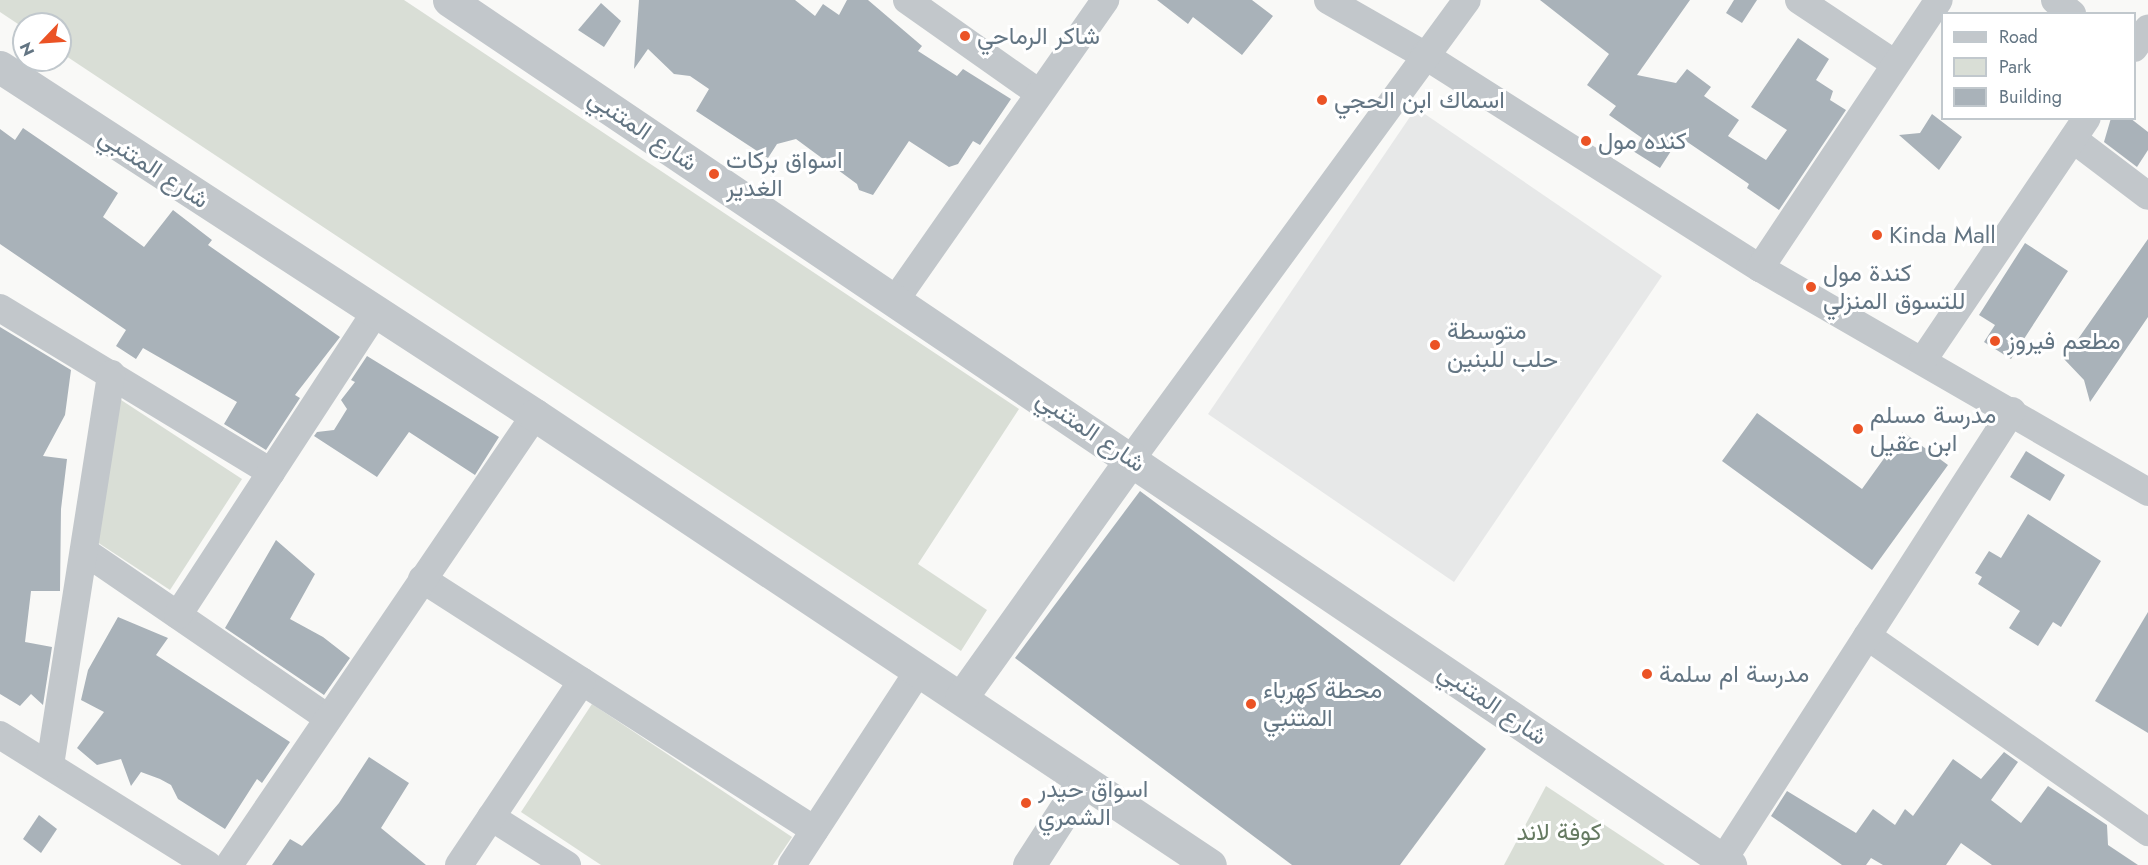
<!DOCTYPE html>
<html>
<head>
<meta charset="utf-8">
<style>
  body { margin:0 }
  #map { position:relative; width:2148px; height:865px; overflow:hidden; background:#f9f9f7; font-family:Jost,Vazirmatn,sans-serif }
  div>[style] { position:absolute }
  .built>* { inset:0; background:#e7e8e8 }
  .green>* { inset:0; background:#d9ded6 }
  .building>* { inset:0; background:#a9b2b9 }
  .minor>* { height:28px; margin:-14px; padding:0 14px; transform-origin:14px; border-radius:14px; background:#c2c7cb }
  .tertiary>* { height:33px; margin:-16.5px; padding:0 16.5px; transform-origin:16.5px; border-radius:16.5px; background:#c2c7cb }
  .dots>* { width:16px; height:16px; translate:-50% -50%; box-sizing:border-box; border:3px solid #fff; border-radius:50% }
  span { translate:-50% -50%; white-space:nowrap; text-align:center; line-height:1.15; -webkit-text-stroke:6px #fff; paint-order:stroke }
  .poi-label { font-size:24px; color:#637583 }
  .left { translate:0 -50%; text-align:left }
  .street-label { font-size:24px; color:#637583 }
  .park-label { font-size:24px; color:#667a62 }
  .legend { position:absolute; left:1941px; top:12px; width:195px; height:108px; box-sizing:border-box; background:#fff; border:2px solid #c1c8cd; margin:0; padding:8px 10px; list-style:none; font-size:18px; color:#637583 }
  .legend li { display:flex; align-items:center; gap:12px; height:30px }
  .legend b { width:30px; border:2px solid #c1c8cd }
  .north { position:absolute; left:12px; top:12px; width:60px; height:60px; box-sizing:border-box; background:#fff; border:2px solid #c1c8cd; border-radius:50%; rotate:245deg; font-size:16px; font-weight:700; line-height:24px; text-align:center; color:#637583 }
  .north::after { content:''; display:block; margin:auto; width:21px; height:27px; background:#eb5325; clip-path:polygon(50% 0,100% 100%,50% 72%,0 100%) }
</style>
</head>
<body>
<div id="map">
  <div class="built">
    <i style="clip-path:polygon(1416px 108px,1662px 276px,1454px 582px,1208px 414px)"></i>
  </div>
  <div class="green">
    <i style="clip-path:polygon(0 0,404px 0,1019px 409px,918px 564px,987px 610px,961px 651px,60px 52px,60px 24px,24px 24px,24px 28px,0 12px)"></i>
    <i style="clip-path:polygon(115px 396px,242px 479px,170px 590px,97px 542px)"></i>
    <i style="clip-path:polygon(592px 704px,792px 837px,773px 865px,601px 865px,521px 812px)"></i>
    <i style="clip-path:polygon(1546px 786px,1665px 865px,1504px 865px)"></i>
  </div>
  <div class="building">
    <i style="clip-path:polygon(639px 0,795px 0,815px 16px,823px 4px,839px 15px,847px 0,868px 0,922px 46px,918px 51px,957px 76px,963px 69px,1011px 99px,980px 145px,973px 141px,958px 164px,949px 167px,909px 141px,873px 195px,859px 190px,857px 184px,796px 139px,777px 144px,768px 158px,696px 111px,709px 89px,690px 76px,674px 74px,648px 49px,634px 69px)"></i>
    <i style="clip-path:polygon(1157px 0,1252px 0,1273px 16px,1242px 55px,1193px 17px,1188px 24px)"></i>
    <i style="clip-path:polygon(1540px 0,1690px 0,1637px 75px,1676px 83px,1687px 69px,1711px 87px,1704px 96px,1739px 120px,1728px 136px,1766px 160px,1787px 130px,1751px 107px,1798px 38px,1829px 59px,1816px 80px,1833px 91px,1830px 100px,1846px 110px,1779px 210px,1747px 188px,1749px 184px,1680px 137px,1660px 168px,1633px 151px,1642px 138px,1609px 115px,1616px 106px,1587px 85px,1609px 54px)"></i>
    <i style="clip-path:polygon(1734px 0,1757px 0,1742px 23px,1726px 13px)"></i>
    <i style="clip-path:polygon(601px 3px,621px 21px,604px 47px,578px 30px)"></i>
    <i style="clip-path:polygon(1932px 114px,1962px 137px,1939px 170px,1899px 135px,1920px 133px)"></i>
    <i style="clip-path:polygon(2111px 118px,2130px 118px,2148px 132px,2148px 150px,2137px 167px,2104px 142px)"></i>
    <i style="clip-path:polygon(23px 128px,118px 193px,103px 217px,144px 247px,173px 210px,212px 240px,208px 245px,340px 337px,295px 395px,300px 398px,266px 450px,224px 424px,237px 402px,143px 348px,136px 359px,116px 346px,126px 330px,0 244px,0 129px,15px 140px)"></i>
    <i style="clip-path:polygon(2148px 239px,2148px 317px,2090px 402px,2084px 380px,2064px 359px)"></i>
    <i style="clip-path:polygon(2025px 243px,2068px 271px,2011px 359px,1984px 342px,1995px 325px,1979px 315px)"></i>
    <i style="clip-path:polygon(0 327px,71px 370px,65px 415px,43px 456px,67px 459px,61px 509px,60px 591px,31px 591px,25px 642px,52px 647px,43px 705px,31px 694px,20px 706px,0 694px)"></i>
    <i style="clip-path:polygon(367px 356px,499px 437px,475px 475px,409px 432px,377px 477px,314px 436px,317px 432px,334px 430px,347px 409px,341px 400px,355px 382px,351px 380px)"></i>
    <i style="clip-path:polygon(1757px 413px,1862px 489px,1903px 432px,1948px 465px,1872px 570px,1722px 461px)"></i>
    <i style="clip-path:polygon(2026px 451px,2065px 475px,2050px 501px,2010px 477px)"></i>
    <i style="clip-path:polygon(1140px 491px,1486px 749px,1400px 865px,1292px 865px,1015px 658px)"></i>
    <i style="clip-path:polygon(2028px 514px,2101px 561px,2061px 627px,2053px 622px,2038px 646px,2009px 628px,2020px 611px,1978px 584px,1982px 577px,1975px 573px,1989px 551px,2001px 558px)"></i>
    <i style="clip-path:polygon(276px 540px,315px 574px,290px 619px,323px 637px,350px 658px,324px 695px,225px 628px)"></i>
    <i style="clip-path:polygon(2148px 612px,2148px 733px,2095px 701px)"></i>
    <i style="clip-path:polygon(118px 617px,168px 638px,156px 655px,290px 742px,262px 783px,257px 779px,225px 829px,178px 799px,171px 785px,160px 779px,141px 772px,131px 786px,121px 759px,97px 765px,77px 748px,104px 712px,81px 700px,88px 670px)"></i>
    <i style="clip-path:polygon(2004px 752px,2018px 762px,1991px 800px,2021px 823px,2048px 786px,2107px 825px,2108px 845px,2138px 865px,1992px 865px,1961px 843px,1946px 865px,1883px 865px,1871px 858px,1866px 865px,1842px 865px,1771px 816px,1787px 791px,1856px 833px,1873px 809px,1895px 825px,1905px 809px,1913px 816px,1953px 759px,1981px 779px)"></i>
    <i style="clip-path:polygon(369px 757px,409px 783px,381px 828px,426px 865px,272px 865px,290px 839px,302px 846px,339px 803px)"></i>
    <i style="clip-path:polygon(39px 815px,57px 829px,41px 853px,23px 839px)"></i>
  </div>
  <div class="minor">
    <i style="left:907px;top:0;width:161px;rotate:35.2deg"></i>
    <i style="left:1328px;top:0;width:111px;rotate:29.8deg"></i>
    <i style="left:1424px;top:55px;width:398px;rotate:32.4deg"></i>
    <i style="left:1760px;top:268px;width:448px;rotate:30deg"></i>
    <i style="left:1799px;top:0;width:114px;rotate:33.6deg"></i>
    <i style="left:2055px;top:0;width:22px;rotate:39deg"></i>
    <i style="left:2134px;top:48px;width:24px;rotate:-54deg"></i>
    <i style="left:2073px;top:139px;width:94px;rotate:37.2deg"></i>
    <i style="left:1760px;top:268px;width:322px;rotate:-56.3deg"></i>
    <i style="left:896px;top:299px;width:365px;rotate:-55deg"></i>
    <i style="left:0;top:308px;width:317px;rotate:31.2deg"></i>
    <i style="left:1923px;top:360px;width:292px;rotate:-55.9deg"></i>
    <i style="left:1132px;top:458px;width:567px;rotate:-53.82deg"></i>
    <i style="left:84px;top:551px;width:296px;rotate:34.4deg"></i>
    <i style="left:422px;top:579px;width:466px;rotate:32.6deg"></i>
    <i style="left:178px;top:615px;width:361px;rotate:-56.9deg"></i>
    <i style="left:1867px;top:636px;width:343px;rotate:34.9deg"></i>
    <i style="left:0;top:735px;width:245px;rotate:32deg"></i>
    <i style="left:50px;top:765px;width:396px;rotate:-81.1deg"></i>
    <i style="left:491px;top:817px;width:90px;rotate:32.3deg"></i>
    <i style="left:1723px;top:860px;width:534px;rotate:-57.23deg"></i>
    <i style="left:229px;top:865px;width:544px;rotate:-55.78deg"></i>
    <i style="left:459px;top:865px;width:221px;rotate:-56.2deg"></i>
    <i style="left:792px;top:865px;width:233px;rotate:-56.9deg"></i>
  </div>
  <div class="tertiary">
    <i style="left:449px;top:0;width:1546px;rotate:34.03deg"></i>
    <i style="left:0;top:67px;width:638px;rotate:33.04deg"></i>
    <i style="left:535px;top:415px;width:811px;rotate:33.69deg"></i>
    <i style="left:961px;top:698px;width:295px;rotate:-54.5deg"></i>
    <i style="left:1029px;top:865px;width:98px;rotate:-57.1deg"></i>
  </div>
  <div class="dots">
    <i style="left:965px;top:36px;background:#eb5325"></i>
    <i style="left:1322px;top:100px;background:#eb5325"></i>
    <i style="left:1586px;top:141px;background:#eb5325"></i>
    <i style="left:714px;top:174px;background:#eb5325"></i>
    <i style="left:1877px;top:235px;background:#eb5325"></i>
    <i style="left:1811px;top:287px;background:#eb5325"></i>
    <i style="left:1995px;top:341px;background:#eb5325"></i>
    <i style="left:1435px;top:345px;background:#eb5325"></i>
    <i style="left:1858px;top:429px;background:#eb5325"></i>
    <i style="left:1647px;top:674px;background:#eb5325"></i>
    <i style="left:1251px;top:704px;background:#eb5325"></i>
    <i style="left:1026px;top:803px;background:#eb5325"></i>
  </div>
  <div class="poi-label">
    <span class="left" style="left:977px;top:36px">شاكر الرماحي</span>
    <span class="left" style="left:1334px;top:100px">اسماك ابن الحجي</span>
    <span class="left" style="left:1598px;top:141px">كنده مول</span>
    <span class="left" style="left:726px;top:174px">اسواق بركات<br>الغدير</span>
    <span class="left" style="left:1889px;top:235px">Kinda Mall</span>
    <span class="left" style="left:1823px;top:287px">كندة مول<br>للتسوق المنزلي</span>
    <span class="left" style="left:1447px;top:345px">متوسطة<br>حلب للبنين</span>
    <span class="left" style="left:2007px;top:341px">مطعم فيروز</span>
    <span class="left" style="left:1870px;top:429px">مدرسة مسلم<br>ابن عقيل</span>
    <span class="left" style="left:1659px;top:674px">مدرسة ام سلمة</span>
    <span class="left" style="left:1263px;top:704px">محطة كهرباء<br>المتنبي</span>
    <span class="left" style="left:1038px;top:803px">اسواق حيدر<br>الشمري</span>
  </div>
  <div class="street-label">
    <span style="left:643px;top:130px;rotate:34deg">شارع المتنبي</span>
    <span style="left:154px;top:168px;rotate:33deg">شارع المتنبي</span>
    <span style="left:1091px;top:431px;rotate:34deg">شارع المتنبي</span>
    <span style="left:1493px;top:704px;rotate:34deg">شارع المتنبي</span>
  </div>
  <div class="park-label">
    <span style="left:1559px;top:832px">كوفة لاند</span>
  </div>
  <ul class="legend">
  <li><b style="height:8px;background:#c2c7cb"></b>Road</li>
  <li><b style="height:16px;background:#d9ded6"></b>Park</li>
  <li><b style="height:16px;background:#a9b2b9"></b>Building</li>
  </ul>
  <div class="north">N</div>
</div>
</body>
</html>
